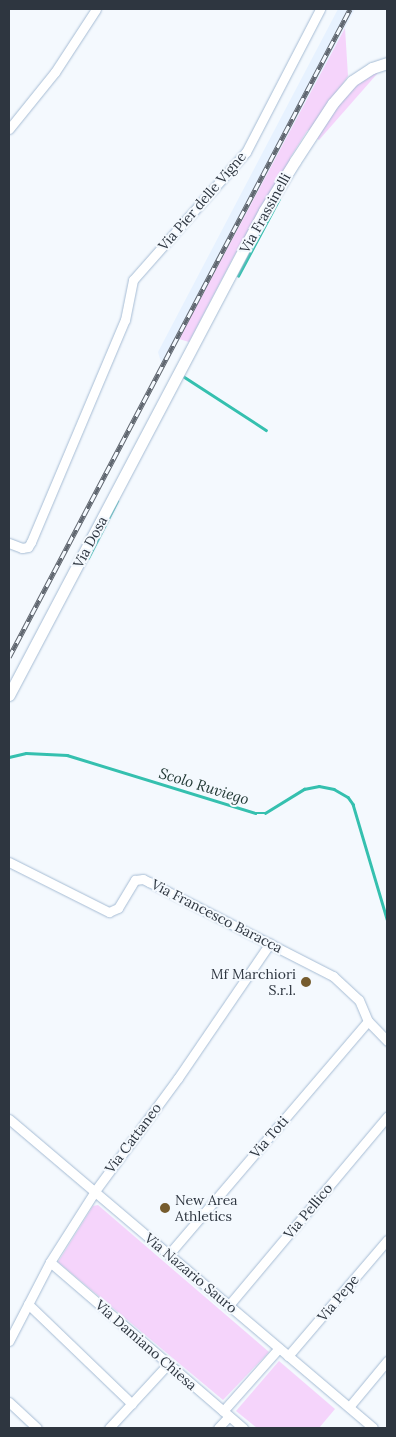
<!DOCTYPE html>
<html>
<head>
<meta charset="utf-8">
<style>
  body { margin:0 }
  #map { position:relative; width:396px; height:1437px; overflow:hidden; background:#f4f9fe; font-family:Lora,serif }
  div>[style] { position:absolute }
  .built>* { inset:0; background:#e7f2ff }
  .green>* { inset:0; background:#f5d4fb }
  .stream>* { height:2.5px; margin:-1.25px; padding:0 1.25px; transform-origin:1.25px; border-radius:1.25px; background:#35c0af }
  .roads { filter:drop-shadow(0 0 1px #a6bcd4) drop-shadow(0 0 1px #a6bcd4) }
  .minor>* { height:9px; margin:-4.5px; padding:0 4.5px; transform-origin:4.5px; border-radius:4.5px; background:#fff }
  .tertiary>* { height:11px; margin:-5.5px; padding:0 5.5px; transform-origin:5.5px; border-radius:5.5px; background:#fff }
  .rail>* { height:4.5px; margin-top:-2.25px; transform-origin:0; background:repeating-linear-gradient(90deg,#f4f9fe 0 8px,#606770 0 16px); box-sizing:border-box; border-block:1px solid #606770 }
  .dots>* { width:14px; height:14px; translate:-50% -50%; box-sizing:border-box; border:2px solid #f4f9fe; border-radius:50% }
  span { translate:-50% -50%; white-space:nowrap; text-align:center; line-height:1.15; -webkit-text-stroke:4px #f4f9fe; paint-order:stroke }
  .street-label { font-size:14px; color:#2e3640 }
  .poi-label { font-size:14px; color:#2e3640 }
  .right { translate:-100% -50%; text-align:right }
  .left { translate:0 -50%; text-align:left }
  .water-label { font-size:15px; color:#1f3632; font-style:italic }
  .frame { position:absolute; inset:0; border:10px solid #2e3640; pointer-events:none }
</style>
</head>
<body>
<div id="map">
  <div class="built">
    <i style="clip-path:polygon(338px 9px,355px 9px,163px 369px,158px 352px)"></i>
  </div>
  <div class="green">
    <i style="clip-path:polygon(345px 28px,348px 76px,314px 127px,307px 131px,290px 158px,290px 163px,234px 256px,189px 342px,179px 339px)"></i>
    <i style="clip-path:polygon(384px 66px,319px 140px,314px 137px,349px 86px)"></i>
    <i style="clip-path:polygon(98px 1205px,269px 1352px,223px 1400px,58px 1262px,93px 1206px)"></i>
    <i style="clip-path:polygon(279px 1361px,335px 1409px,319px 1428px,257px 1428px,236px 1411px)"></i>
  </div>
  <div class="stream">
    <i style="left:238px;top:276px;width:87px;rotate:-62deg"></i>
    <i style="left:183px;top:376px;width:99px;rotate:33deg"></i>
    <i style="left:88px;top:558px;width:64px;rotate:-63deg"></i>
    <i style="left:9px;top:757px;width:17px;rotate:-13deg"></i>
    <i style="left:26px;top:753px;width:41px;rotate:2.8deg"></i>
    <i style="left:67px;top:755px;width:197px;rotate:17.1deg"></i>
    <i style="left:255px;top:813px;width:10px"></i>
    <i style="left:265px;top:813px;width:46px;rotate:-31.6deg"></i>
    <i style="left:304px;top:789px;width:15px;rotate:-11deg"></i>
    <i style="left:319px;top:786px;width:15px;rotate:11deg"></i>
    <i style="left:334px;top:789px;width:16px;rotate:30deg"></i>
    <i style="left:348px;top:797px;width:9px;rotate:54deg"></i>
    <i style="left:353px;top:804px;width:120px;rotate:73.5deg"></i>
  </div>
  <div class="roads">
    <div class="minor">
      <i style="left:9px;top:129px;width:73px;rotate:-51.1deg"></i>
      <i style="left:55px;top:72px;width:75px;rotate:-56.9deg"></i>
      <i style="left:9px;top:543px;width:14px;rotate:21deg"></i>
      <i style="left:22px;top:548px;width:6px;rotate:-9deg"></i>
      <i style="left:28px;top:547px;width:6px;rotate:-59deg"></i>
      <i style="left:31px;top:542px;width:241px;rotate:-67.1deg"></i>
      <i style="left:125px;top:320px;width:41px;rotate:-78.7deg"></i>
      <i style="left:133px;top:280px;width:171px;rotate:-48.6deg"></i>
      <i style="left:246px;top:152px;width:161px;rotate:-62.6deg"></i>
      <i style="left:9px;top:862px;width:112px;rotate:26.6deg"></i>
      <i style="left:109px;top:912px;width:10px;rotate:-24deg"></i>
      <i style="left:118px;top:908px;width:33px;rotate:-59deg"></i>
      <i style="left:135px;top:880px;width:8px;rotate:-7deg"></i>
      <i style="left:143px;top:879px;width:7px;rotate:27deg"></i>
      <i style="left:149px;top:882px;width:207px;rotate:27.1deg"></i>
      <i style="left:333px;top:976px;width:35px;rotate:43deg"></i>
      <i style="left:359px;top:1000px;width:23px;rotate:67deg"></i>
      <i style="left:368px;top:1021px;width:28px;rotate:46deg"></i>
      <i style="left:9px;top:1119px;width:477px;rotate:40.3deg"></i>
      <i style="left:169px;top:1254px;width:306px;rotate:-49.5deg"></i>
      <i style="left:50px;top:1262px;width:255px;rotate:40.7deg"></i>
      <i style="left:28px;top:1304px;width:144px;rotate:43.9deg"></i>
      <i style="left:229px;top:1305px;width:246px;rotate:-50deg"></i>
      <i style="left:9px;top:1341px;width:89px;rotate:-62.6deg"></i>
      <i style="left:50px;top:1262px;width:84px;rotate:-57.6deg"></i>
      <i style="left:95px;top:1191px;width:140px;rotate:-53.7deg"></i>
      <i style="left:178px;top:1078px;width:163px;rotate:-55.7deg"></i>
      <i style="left:288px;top:1356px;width:153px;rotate:-49.5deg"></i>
      <i style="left:9px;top:1402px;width:38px;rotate:43deg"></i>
      <i style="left:349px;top:1407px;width:60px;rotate:-50.4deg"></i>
      <i style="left:223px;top:1411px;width:84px;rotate:-48.4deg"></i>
      <i style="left:109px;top:1428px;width:87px;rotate:-47.3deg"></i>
      <i style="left:218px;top:1428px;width:16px;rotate:-47deg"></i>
    </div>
    <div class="tertiary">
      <i style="left:9px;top:695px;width:547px;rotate:-62.22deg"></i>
      <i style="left:264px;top:211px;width:59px;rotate:-58.2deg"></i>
      <i style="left:295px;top:161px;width:69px;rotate:-56.8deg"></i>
      <i style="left:333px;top:103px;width:29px;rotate:-49deg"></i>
      <i style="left:352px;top:81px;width:24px;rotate:-33deg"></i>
      <i style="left:372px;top:68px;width:16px;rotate:-18deg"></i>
    </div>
  </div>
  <div class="rail">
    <i style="left:9px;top:657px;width:732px;rotate:-62.25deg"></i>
  </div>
  <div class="dots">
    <i style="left:306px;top:982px;background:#765c2e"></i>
    <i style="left:165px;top:1208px;background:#765c2e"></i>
  </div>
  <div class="street-label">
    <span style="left:202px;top:201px;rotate:-49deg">Via Pier delle Vigne</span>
    <span style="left:265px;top:213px;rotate:-61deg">Via Frassinelli</span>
    <span style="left:90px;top:542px;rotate:-62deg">Via Dosa</span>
    <span style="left:217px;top:916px;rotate:27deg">Via Francesco Baracca</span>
    <span style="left:269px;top:1137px;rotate:-49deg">Via Toti</span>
    <span style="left:133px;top:1138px;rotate:-53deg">Via Cattaneo</span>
    <span style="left:308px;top:1211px;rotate:-50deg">Via Pellico</span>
    <span style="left:191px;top:1273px;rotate:40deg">Via Nazario Sauro</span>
    <span style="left:338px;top:1298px;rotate:-50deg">Via Pepe</span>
    <span style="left:146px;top:1345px;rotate:41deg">Via Damiano Chiesa</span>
  </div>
  <div class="poi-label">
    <span class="right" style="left:296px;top:982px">Mf Marchiori<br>S.r.l.</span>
    <span class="left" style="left:175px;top:1208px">New Area<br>Athletics</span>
  </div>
  <div class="water-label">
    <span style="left:204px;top:786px;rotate:17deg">Scolo Ruviego</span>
  </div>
  <div class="frame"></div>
</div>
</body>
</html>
